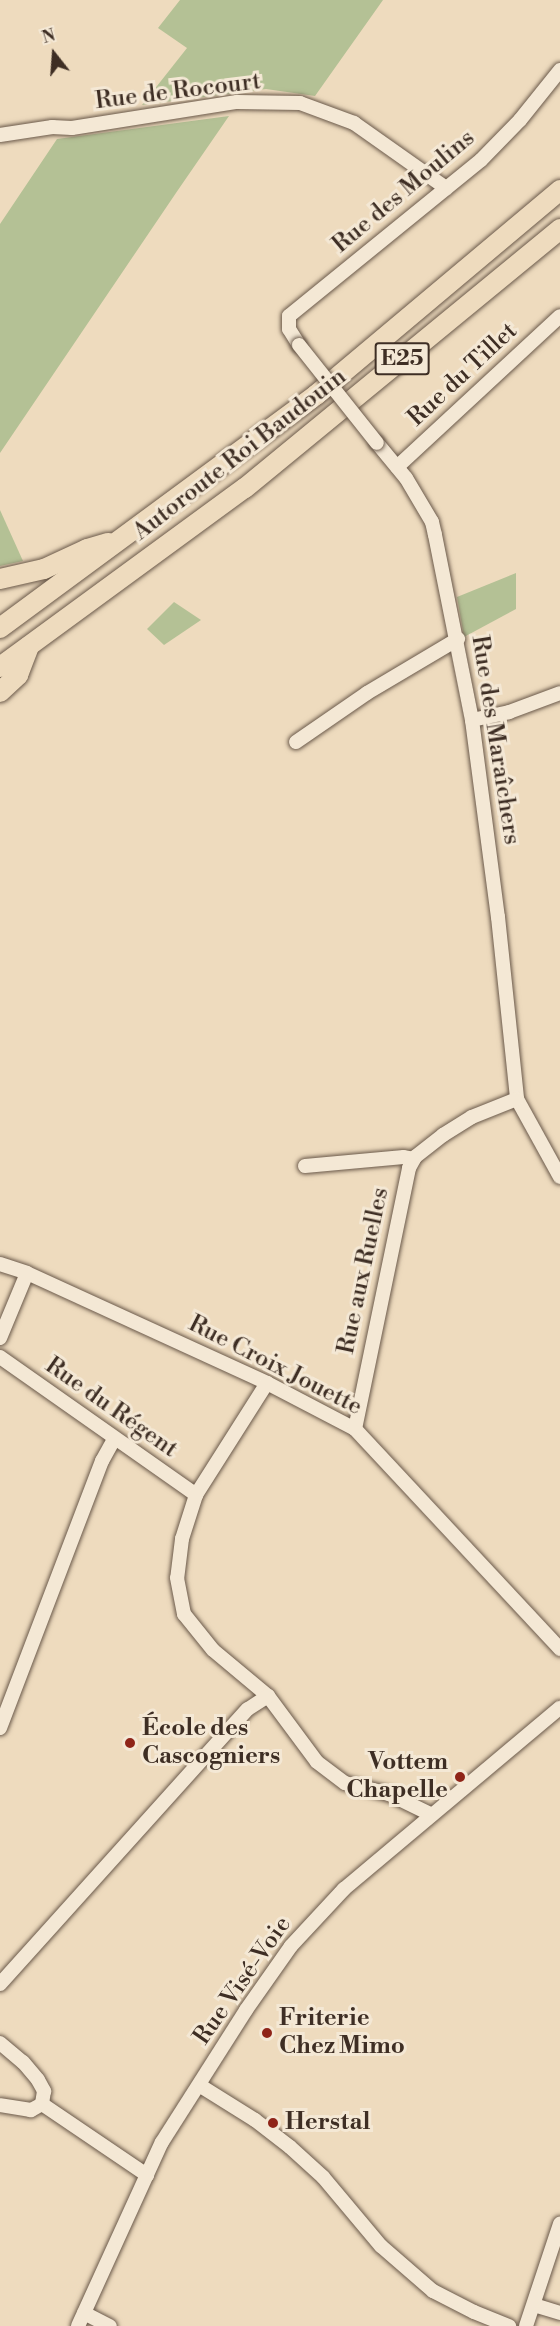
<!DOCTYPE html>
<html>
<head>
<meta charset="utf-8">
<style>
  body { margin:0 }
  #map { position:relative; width:560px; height:2326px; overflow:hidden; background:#eedbbe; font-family:"Libre Bodoni",serif }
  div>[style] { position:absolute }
  .green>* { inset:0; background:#b4c195 }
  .roads { filter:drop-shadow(0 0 2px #6a594a) drop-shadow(0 0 2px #6a594a) }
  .minor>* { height:14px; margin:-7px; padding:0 7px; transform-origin:7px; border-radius:7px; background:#f4e8d5 }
  .highway>* { height:20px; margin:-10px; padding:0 10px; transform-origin:10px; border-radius:10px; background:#eedbbe }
  .bridges { filter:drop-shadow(0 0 2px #6a594a) drop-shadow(0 0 2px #6a594a) }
  .minor-bridge>* { height:14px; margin:-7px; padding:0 7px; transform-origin:7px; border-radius:7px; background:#f4e8d5 }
  .dots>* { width:16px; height:16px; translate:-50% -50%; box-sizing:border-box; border:3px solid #f4e8d5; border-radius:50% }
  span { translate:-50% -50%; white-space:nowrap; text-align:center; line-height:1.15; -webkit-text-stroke:6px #f4e8d5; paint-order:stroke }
  .shield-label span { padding:2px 4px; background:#f4e8d5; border:2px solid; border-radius:4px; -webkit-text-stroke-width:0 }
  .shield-label { font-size:22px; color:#3e2e24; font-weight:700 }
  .street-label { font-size:24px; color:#3e2e24 }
  .poi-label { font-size:24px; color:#3e2e24; font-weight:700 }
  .left { translate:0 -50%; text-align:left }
  .right { translate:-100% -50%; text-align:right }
  .north { position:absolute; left:24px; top:24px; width:60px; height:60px; -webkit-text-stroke:4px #f4e8d5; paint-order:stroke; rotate:343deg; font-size:16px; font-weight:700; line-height:24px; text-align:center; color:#3e2e24 }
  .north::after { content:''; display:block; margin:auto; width:21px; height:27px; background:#3e2e24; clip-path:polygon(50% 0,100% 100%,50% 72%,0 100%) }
</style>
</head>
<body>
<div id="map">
  <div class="green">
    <i style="clip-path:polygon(180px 0,383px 0,315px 96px,266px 89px,142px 105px,187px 48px,158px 28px)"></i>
    <i style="clip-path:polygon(229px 116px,178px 190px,0 453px,0 224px,57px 139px)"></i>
    <i style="clip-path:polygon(0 510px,23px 561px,0 566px)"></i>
    <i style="clip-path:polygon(516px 573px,516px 609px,464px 637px,457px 597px)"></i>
    <i style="clip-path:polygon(174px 602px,201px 620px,164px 645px,147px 629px)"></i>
  </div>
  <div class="roads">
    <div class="minor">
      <i style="left:0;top:135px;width:53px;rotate:-8.7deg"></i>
      <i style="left:52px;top:127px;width:20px;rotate:3deg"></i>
      <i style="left:72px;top:128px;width:167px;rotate:-9deg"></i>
      <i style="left:237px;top:102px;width:63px;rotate:0.9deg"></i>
      <i style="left:300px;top:103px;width:58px;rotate:20.3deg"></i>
      <i style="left:354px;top:123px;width:113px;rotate:35.2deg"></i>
      <i style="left:299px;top:345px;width:19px;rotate:-122deg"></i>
      <i style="left:289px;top:329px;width:13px;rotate:-90deg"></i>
      <i style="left:289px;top:316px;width:247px;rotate:-39.1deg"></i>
      <i style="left:481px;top:160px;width:56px;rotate:-45.7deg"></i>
      <i style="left:520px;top:120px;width:64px;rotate:-51.3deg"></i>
      <i style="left:377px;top:443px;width:45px;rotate:50.4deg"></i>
      <i style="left:406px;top:478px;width:51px;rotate:59.4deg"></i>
      <i style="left:432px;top:522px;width:13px;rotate:77deg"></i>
      <i style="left:435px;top:535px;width:189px;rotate:78.7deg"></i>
      <i style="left:472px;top:720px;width:199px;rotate:82.5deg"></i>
      <i style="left:498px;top:917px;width:183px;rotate:84deg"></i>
      <i style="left:517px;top:1099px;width:89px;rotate:61.1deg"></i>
      <i style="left:397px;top:467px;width:222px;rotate:-42.8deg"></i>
      <i style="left:472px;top:720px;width:38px;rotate:-12deg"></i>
      <i style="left:509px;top:712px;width:54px;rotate:-20.4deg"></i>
      <i style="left:296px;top:742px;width:86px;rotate:-34.6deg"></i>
      <i style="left:367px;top:693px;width:106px;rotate:-30.7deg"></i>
      <i style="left:305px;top:1166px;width:99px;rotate:-5.2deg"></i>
      <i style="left:404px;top:1157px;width:10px;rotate:11deg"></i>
      <i style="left:0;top:1264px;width:28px;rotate:18deg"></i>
      <i style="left:27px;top:1273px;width:264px;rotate:24.6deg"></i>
      <i style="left:267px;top:1383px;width:99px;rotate:27.6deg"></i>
      <i style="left:355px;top:1429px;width:301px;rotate:47deg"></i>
      <i style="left:0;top:1338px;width:70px;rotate:-67.4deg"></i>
      <i style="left:0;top:1357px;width:240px;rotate:35.1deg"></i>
      <i style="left:267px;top:1383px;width:133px;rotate:122.4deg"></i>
      <i style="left:196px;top:1495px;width:46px;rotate:107.7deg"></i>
      <i style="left:182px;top:1539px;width:39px;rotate:97deg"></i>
      <i style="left:177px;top:1578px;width:37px;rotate:79deg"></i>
      <i style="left:184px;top:1614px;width:46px;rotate:51.1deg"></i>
      <i style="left:213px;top:1650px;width:72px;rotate:39.9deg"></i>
      <i style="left:268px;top:1696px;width:82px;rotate:53.4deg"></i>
      <i style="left:317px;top:1762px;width:35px;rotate:37deg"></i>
      <i style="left:345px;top:1783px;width:45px;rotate:14deg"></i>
      <i style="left:389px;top:1794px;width:46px;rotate:26deg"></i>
      <i style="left:355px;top:1429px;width:267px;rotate:-78.3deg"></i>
      <i style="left:409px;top:1168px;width:13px;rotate:-61deg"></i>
      <i style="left:415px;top:1157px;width:36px;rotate:-38deg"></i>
      <i style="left:443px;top:1135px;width:34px;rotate:-32deg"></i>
      <i style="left:472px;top:1117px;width:48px;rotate:-21.8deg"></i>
      <i style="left:0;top:1728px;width:286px;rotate:-69.1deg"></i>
      <i style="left:102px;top:1461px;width:25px;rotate:-61deg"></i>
      <i style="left:0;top:1984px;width:370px;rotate:-48deg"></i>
      <i style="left:248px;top:1709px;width:24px;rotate:-33deg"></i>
      <i style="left:0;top:2043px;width:30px;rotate:40deg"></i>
      <i style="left:23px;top:2062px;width:23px;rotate:50deg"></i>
      <i style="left:38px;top:2080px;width:13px;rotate:61deg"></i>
      <i style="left:44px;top:2091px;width:13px;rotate:99deg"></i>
      <i style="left:42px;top:2104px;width:13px;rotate:151deg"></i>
      <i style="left:31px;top:2110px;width:31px;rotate:-171deg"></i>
      <i style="left:199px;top:2085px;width:66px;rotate:32deg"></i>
      <i style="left:255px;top:2120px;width:44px;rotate:37.6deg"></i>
      <i style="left:290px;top:2147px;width:45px;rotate:42.3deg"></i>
      <i style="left:323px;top:2177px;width:90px;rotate:50deg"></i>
      <i style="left:381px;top:2246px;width:69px;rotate:40.9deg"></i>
      <i style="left:433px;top:2291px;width:46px;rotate:27.1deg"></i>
      <i style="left:474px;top:2312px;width:38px;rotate:22deg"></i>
      <i style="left:42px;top:2104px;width:127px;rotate:34.1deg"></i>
      <i style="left:534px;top:2305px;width:27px;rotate:17deg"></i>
      <i style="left:84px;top:2313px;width:29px;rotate:27deg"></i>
      <i style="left:78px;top:2326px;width:202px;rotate:-65.5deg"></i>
      <i style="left:162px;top:2142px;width:156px;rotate:-57.5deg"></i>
      <i style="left:246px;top:2010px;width:78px;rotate:-54.9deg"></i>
      <i style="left:291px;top:1946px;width:78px;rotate:-47.1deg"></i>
      <i style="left:344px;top:1889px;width:282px;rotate:-40deg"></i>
      <i style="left:526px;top:2326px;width:108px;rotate:-71.6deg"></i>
    </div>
    <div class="highway">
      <i style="left:0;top:579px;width:45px;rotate:-12.8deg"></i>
      <i style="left:44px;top:569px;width:47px;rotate:-24.9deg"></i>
      <i style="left:87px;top:549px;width:22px;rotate:-16deg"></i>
      <i style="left:0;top:628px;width:393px;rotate:-36.4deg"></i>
      <i style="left:316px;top:395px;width:319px;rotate:-40deg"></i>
      <i style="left:0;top:667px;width:303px;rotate:-36.2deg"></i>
      <i style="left:245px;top:488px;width:408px;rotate:-39.4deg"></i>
      <i style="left:0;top:692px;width:25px;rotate:-43deg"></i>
      <i style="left:18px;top:675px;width:31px;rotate:-69deg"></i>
    </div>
  </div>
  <div class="bridges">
    <div class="minor-bridge">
      <i style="left:299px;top:345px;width:125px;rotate:51.5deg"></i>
    </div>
  </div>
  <div class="dots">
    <i style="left:130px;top:1743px;background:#8f2418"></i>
    <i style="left:460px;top:1777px;background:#8f2418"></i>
    <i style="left:267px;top:2033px;background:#8f2418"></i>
    <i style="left:273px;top:2123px;background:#8f2418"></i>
  </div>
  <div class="shield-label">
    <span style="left:402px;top:359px">E25</span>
  </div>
  <div class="street-label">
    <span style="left:178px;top:92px;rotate:-7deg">Rue de Rocourt</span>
    <span style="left:404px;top:192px;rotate:-40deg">Rue des Moulins</span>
    <span style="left:463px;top:375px;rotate:-43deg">Rue du Tillet</span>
    <span style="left:240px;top:455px;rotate:-38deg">Autoroute Roi Baudouin</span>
    <span style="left:495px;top:740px;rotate:81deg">Rue des Maraîchers</span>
    <span style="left:364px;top:1271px;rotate:-78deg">Rue aux Ruelles</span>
    <span style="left:275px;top:1366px;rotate:27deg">Rue Croix Jouette</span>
    <span style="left:111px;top:1408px;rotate:35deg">Rue du Régent</span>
    <span style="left:243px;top:1981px;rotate:-55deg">Rue Visé-Voie</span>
  </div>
  <div class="poi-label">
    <span class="left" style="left:142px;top:1743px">École des<br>Cascogniers</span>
    <span class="right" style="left:448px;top:1777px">Vottem<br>Chapelle</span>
    <span class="left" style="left:279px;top:2033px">Friterie<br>Chez Mimo</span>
    <span class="left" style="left:285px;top:2123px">Herstal</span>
  </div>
  <div class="north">N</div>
</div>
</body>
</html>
